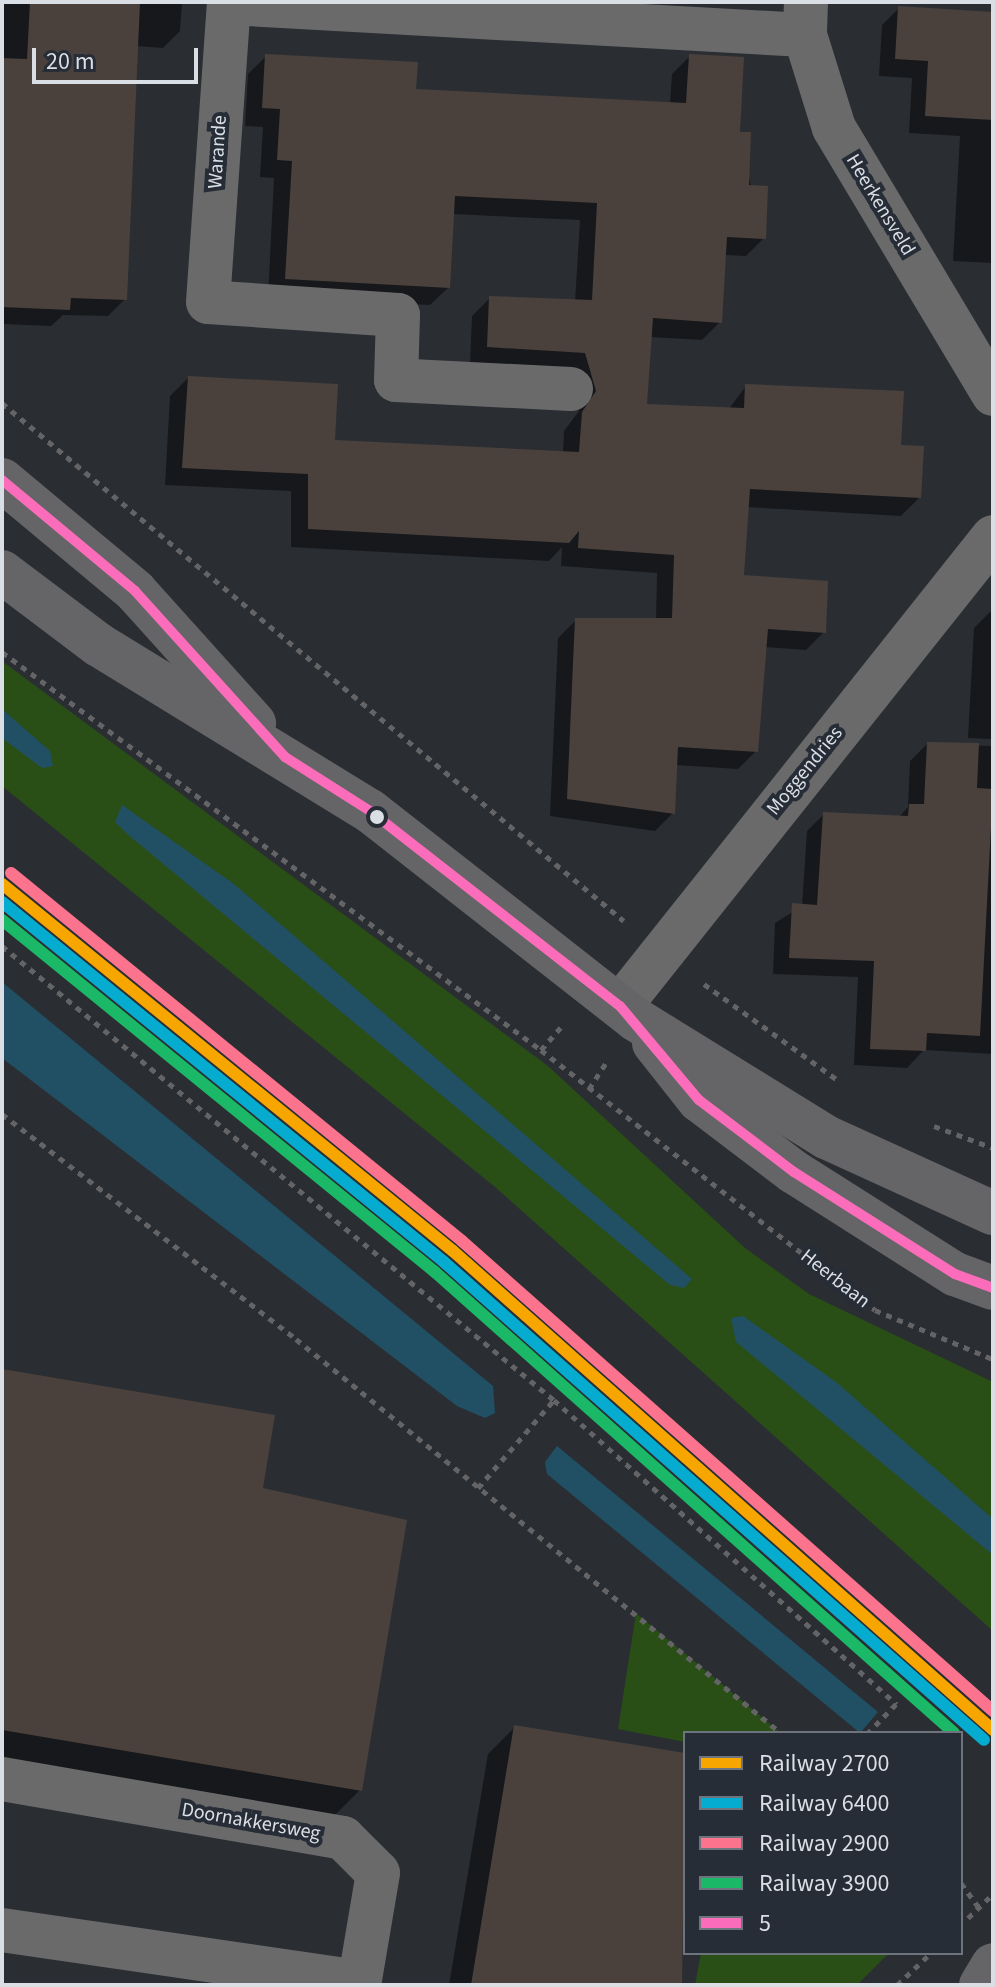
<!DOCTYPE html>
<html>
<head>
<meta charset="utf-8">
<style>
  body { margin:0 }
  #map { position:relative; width:995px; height:1987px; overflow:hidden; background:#2a2e33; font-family:"Source Sans 3",sans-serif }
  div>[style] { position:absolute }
  .green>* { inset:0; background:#294e16 }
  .water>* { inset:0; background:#215065 }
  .shadow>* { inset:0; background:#0007 }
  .building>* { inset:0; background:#4a413d }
  .path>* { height:5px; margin-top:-2.5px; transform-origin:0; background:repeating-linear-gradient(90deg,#646466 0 6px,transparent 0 12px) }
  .street>* { height:44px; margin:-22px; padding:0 22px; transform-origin:22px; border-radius:22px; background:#6b6a6b }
  .secondary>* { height:44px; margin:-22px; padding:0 22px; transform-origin:22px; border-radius:22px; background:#656466 }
  .bus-1>* { height:10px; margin:-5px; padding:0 5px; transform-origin:5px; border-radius:5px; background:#fb6dba }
  .rail-1>* { height:12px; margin:-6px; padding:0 6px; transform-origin:6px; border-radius:6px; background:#f7a600 }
  .rail-2>* { height:12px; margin:-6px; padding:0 6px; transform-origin:6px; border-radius:6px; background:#06acd0 }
  .rail-3>* { height:12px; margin:-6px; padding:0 6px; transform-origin:6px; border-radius:6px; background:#fc738d }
  .rail-4>* { height:12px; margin:-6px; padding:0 6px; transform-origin:6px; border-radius:6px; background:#1ab867 }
  .dots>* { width:22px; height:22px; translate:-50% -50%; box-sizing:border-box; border:4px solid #262d37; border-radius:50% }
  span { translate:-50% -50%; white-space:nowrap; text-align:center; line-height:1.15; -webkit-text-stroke:8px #262d37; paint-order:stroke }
  .street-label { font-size:20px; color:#dadfe5 }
  .frame { position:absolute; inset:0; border:4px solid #dadfe5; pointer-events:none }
  .legend { position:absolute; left:683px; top:1731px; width:280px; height:224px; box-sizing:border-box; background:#262d37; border:2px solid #6e747d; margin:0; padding:10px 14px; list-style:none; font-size:24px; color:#dadfe5 }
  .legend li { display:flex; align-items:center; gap:16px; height:40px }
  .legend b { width:40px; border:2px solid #6e747d }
  .scale { position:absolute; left:32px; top:48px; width:166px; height:36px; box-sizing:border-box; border:4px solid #dadfe5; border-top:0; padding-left:10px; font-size:24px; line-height:28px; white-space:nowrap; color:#dadfe5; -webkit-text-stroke:6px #262d37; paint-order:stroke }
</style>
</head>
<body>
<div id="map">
  <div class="green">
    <i style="clip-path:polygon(2px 661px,548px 1066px,745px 1248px,809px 1294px,993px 1382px,993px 1631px,495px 1187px,2px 786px)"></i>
    <i style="clip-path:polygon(636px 1613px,781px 1733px,685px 1733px,685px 1742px,618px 1729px)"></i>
    <i style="clip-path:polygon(701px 1953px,889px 1953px,857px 1985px,695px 1985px)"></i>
  </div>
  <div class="water">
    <i style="clip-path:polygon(2px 709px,50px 751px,53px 766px,42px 768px,2px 738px)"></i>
    <i style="clip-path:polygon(122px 805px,234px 884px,692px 1279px,684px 1288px,670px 1285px,126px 833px,115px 822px)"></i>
    <i style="clip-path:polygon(2px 982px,493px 1386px,495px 1413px,485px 1418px,457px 1406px,2px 1058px)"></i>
    <i style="clip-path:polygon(743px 1316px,836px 1382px,993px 1519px,993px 1555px,736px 1342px,731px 1318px)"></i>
    <i style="clip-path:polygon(557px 1446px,878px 1712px,860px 1733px,547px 1474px,545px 1462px)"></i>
  </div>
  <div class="shadow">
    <i style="clip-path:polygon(2px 2px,182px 2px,180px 31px,163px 48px,136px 46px,125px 299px,108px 316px,63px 315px,51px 326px,2px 324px)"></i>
    <i style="clip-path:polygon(899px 8px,993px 14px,993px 263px,953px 261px,960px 136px,909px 133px,912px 78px,879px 76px,882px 25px)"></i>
    <i style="clip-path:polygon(266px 56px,414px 91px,670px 104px,672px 74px,690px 56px,738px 134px,764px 238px,746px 256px,724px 255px,720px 322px,702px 340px,650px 337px,645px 406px,728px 410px,746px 386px,899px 447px,919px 498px,901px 516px,747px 507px,742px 577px,824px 632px,806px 650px,765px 647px,756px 751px,738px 769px,675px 765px,673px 813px,655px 831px,550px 816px,558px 638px,576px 620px,656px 620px,657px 573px,561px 566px,562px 547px,549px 561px,291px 547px,291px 491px,165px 485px,170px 396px,188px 378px,333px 442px,563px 453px,564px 431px,579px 411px,567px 370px,470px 364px,472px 316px,490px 298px,575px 302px,580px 220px,452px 214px,449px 287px,430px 305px,268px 297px,274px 178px,260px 177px,263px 127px,245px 126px,248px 74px)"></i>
    <i style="clip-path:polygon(993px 609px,993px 739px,968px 738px,974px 628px)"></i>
    <i style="clip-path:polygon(927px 744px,993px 746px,993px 1054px,924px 1050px,907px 1068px,854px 1065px,858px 977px,773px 974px,775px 923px,802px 906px,807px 831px,824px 814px,898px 818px,908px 807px,910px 761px)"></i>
    <i style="clip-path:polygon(2px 1371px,360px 1790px,333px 1817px,2px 1762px)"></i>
    <i style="clip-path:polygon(515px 1727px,685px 1755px,680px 1985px,449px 1985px,488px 1754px)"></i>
  </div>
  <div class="building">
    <i style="clip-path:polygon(30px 2px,140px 2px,127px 300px,71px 298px,70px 310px,2px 307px,2px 58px,27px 59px)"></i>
    <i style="clip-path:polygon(898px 6px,993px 12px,993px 120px,925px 116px,928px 61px,895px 59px)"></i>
    <i style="clip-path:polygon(265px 54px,418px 62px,416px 89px,686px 103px,689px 54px,744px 57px,740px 132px,751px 132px,749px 185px,768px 186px,766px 239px,727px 237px,722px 323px,653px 318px,647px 404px,744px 408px,745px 384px,904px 391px,901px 445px,924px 446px,921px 498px,750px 489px,744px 575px,828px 581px,826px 633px,768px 629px,758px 752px,678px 747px,675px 814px,567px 799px,575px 618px,672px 618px,674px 555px,578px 548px,579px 531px,569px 543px,308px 529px,308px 474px,182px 468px,188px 376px,338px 384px,335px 440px,579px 452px,582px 412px,596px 391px,585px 353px,487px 347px,489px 296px,592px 300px,597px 203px,455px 196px,450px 288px,285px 279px,292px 161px,277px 160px,280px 109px,262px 108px)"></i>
    <i style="clip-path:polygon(927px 742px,979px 743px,977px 788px,993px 789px,980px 1036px,927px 1033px,926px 1051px,870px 1049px,874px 961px,789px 958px,792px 903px,817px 905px,823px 812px,908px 816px,909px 804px,924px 804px)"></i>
    <i style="clip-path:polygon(2px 1369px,275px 1415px,263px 1488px,407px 1520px,362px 1791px,2px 1730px)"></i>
    <i style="clip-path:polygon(514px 1725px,685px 1753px,682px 1985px,471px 1985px)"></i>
  </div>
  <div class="path">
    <i style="left:2px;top:403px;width:809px;rotate:39.79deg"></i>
    <i style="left:2px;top:652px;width:670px;rotate:36.44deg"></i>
    <i style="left:541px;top:1050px;width:423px;rotate:37.9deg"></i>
    <i style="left:875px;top:1310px;width:128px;rotate:22.6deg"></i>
    <i style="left:2px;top:946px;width:715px;rotate:39.44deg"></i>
    <i style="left:554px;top:1400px;width:458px;rotate:41.6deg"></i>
    <i style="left:896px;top:1704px;width:40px;rotate:134deg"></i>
    <i style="left:704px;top:984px;width:163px;rotate:35.7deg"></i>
    <i style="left:541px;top:1050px;width:32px;rotate:-49deg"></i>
    <i style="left:589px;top:1089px;width:35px;rotate:-57deg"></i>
    <i style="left:2px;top:1114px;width:370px;rotate:37.4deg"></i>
    <i style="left:296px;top:1339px;width:625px;rotate:39.09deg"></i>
    <i style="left:934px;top:1126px;width:63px;rotate:20.4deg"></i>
    <i style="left:478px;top:1488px;width:116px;rotate:-49.2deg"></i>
    <i style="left:961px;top:1883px;width:31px;rotate:54deg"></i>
    <i style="left:968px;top:1918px;width:35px;rotate:-44deg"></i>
    <i style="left:897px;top:1985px;width:47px;rotate:-43.3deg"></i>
  </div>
  <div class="street">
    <i style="left:806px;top:2px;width:33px;rotate:92deg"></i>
    <i style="left:805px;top:35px;width:97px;rotate:72.7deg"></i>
    <i style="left:834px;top:128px;width:310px;rotate:59.1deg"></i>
    <i style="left:571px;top:389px;width:175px;rotate:-177.1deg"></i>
    <i style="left:396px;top:380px;width:65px;rotate:-88.2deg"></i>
    <i style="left:398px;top:315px;width:190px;rotate:-176.1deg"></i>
    <i style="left:208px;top:302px;width:300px;rotate:-86deg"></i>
    <i style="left:229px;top:3px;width:577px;rotate:3.18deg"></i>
    <i style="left:620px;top:1006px;width:599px;rotate:-51.5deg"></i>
    <i style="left:2px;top:1779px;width:346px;rotate:9.8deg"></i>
    <i style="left:343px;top:1838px;width:49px;rotate:45deg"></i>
    <i style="left:378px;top:1873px;width:114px;rotate:99.6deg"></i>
    <i style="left:2px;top:1930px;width:361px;rotate:8.3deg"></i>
  </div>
  <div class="secondary">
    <i style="left:2px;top:480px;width:173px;rotate:39.8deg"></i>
    <i style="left:135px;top:591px;width:178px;rotate:48deg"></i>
    <i style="left:2px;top:572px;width:121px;rotate:37deg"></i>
    <i style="left:99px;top:645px;width:318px;rotate:31.5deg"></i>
    <i style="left:370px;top:811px;width:337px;rotate:38.1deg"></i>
    <i style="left:635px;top:1019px;width:225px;rotate:31.7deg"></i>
    <i style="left:826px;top:1137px;width:183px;rotate:24.5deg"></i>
    <i style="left:654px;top:1043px;width:73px;rotate:51.7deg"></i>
    <i style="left:699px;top:1100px;width:119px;rotate:37.2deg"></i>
    <i style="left:794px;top:1172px;width:191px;rotate:32.4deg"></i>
    <i style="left:955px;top:1274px;width:40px;rotate:20.2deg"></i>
    <i style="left:981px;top:1985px;width:23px;rotate:-59deg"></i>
  </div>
  <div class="bus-1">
    <i style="left:2px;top:480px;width:173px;rotate:39.8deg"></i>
    <i style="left:135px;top:591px;width:224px;rotate:47.9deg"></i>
    <i style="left:285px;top:757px;width:101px;rotate:32.4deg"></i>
    <i style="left:370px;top:811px;width:317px;rotate:38deg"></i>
    <i style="left:620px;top:1006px;width:123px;rotate:50deg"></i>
    <i style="left:699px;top:1100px;width:119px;rotate:37.2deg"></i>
    <i style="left:794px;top:1172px;width:191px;rotate:32.4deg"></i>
    <i style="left:955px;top:1274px;width:40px;rotate:20.2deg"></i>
  </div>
  <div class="rail-1">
    <i style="left:2px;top:884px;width:581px;rotate:39.14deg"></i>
    <i style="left:453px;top:1251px;width:722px;rotate:41.57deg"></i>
  </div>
  <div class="rail-2">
    <i style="left:2px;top:902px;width:570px;rotate:39.16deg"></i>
    <i style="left:444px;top:1262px;width:721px;rotate:41.51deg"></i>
  </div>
  <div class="rail-3">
    <i style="left:11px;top:873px;width:582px;rotate:39.21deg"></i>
    <i style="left:462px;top:1241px;width:709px;rotate:41.51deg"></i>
  </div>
  <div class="rail-4">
    <i style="left:2px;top:920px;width:558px;rotate:39.11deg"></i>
    <i style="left:435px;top:1272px;width:694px;rotate:41.61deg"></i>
  </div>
  <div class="dots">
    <i style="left:377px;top:817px;background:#dadfe5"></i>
  </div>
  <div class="street-label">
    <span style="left:218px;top:152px;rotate:-86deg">Warande</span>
    <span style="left:880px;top:205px;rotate:59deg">Heerkensveld</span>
    <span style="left:805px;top:771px;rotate:-51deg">Moggendries</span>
    <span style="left:835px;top:1279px;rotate:38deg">Heerbaan</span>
    <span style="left:251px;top:1822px;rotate:10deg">Doornakkersweg</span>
  </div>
  <div class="frame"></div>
  <ul class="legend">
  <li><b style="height:10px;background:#f7a600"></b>Railway 2700</li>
  <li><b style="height:10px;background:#06acd0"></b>Railway 6400</li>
  <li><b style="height:10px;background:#fc738d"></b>Railway 2900</li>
  <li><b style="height:10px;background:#1ab867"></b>Railway 3900</li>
  <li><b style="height:10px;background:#fb6dba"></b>5</li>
  </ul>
  <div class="scale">20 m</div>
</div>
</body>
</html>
